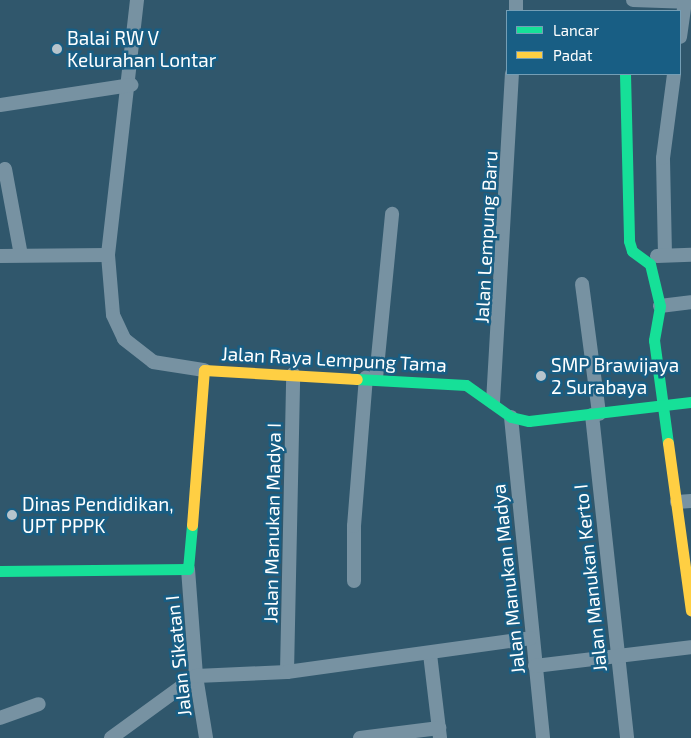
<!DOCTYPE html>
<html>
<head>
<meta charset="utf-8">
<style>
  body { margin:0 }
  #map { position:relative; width:691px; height:738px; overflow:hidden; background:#30576c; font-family:"Exo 2",sans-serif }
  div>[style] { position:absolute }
  .street>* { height:14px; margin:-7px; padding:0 7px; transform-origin:7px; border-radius:7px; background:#7792a2 }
  .fast>* { height:11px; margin:-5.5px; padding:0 5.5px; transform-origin:5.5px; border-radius:5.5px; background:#16e098 }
  .slow>* { height:11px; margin:-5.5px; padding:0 5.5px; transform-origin:5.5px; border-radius:5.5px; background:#ffcf43 }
  .dots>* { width:14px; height:14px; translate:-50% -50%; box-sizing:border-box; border:2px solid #185e84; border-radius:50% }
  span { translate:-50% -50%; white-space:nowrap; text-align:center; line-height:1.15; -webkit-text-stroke:5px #185e84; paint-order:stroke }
  .poi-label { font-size:19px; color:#fff }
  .left { translate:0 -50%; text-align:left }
  .street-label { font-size:19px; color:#fff }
  .legend { position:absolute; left:506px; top:10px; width:175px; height:65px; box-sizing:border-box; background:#185e84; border:1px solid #749eb5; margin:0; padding:6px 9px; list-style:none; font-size:15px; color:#fff }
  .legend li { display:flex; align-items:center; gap:10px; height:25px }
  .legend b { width:25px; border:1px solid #749eb5 }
</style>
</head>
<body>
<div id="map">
  <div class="street">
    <i style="left:137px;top:0;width:257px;rotate:96.5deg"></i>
    <i style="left:108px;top:255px;width:60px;rotate:85.2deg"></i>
    <i style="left:113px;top:315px;width:26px;rotate:65deg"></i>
    <i style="left:124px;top:339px;width:37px;rotate:38deg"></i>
    <i style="left:153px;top:362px;width:52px;rotate:8.9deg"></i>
    <i style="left:633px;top:0;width:58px;rotate:2deg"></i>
    <i style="left:516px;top:11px;width:11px;rotate:-90deg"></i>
    <i style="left:680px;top:37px;width:35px;rotate:-82deg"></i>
    <i style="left:0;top:105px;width:133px;rotate:-8.7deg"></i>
    <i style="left:5px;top:169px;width:87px;rotate:79.5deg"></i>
    <i style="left:665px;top:255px;width:97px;rotate:-91.2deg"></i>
    <i style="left:663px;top:158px;width:85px;rotate:-82.5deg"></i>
    <i style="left:0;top:256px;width:108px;rotate:-0.5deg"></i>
    <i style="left:657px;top:256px;width:34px;rotate:-2deg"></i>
    <i style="left:582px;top:284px;width:131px;rotate:82.5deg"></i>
    <i style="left:660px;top:306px;width:31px;rotate:-7deg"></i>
    <i style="left:376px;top:378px;width:165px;rotate:-84.4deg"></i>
    <i style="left:493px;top:402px;width:329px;rotate:-86.7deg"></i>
    <i style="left:592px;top:415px;width:325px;rotate:83.8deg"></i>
    <i style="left:511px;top:417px;width:323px;rotate:84.3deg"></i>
    <i style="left:677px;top:502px;width:14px;rotate:-4deg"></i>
    <i style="left:188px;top:569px;width:107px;rotate:85.7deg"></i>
    <i style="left:196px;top:676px;width:63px;rotate:80.8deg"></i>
    <i style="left:354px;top:581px;width:55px;rotate:-90deg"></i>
    <i style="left:354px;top:526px;width:149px;rotate:-85.4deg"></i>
    <i style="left:430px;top:654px;width:85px;rotate:83.2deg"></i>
    <i style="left:535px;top:666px;width:157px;rotate:-6.9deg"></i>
    <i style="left:287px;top:672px;width:298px;rotate:-88.8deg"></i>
    <i style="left:0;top:718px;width:41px;rotate:-19.7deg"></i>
    <i style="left:111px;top:738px;width:105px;rotate:-36.1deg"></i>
    <i style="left:196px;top:676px;width:91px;rotate:-2.5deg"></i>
    <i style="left:287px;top:672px;width:246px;rotate:-7.9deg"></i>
    <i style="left:360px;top:738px;width:80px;rotate:-7.2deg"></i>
  </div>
  <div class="fast">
    <i style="left:625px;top:74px;width:167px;rotate:88.6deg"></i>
    <i style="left:629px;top:241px;width:10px;rotate:73deg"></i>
    <i style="left:632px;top:251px;width:22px;rotate:36deg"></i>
    <i style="left:650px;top:264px;width:43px;rotate:76.6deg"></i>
    <i style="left:660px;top:306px;width:35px;rotate:100deg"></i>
    <i style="left:654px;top:340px;width:104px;rotate:82.3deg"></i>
    <i style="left:357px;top:379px;width:109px;rotate:3.2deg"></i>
    <i style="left:466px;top:385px;width:55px;rotate:35.4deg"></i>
    <i style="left:511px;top:417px;width:18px;rotate:13deg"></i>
    <i style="left:529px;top:421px;width:163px;rotate:-6.7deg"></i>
    <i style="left:0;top:571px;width:188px;rotate:-0.6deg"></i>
    <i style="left:188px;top:569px;width:44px;rotate:-84.8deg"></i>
  </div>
  <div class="slow">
    <i style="left:668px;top:443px;width:169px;rotate:82.2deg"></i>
    <i style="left:192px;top:525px;width:155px;rotate:-85.6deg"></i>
    <i style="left:204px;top:370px;width:153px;rotate:3.4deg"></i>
  </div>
  <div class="dots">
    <i style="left:57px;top:49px;background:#b7c4cc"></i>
    <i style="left:541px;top:376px;background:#b7c4cc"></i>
    <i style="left:12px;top:515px;background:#b7c4cc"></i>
  </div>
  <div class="poi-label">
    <span class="left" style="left:67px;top:49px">Balai RW V<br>Kelurahan Lontar</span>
    <span class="left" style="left:551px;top:376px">SMP Brawijaya<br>2 Surabaya</span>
    <span class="left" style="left:22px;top:515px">Dinas Pendidikan,<br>UPT PPPK</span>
  </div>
  <div class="street-label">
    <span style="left:486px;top:237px;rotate:-87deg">Jalan Lempung Baru</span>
    <span style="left:334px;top:359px;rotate:3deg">Jalan Raya Lempung Tama</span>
    <span style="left:272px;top:523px;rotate:-89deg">Jalan Manukan Madya I</span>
    <span style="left:590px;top:578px;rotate:-96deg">Jalan Manukan Kerto I</span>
    <span style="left:508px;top:579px;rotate:-96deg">Jalan Manukan Madya</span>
    <span style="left:178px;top:656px;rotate:-96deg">Jalan Sikatan I</span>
  </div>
  <ul class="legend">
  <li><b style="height:6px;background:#16e098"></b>Lancar</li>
  <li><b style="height:6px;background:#ffcf43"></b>Padat</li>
  </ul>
</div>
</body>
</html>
